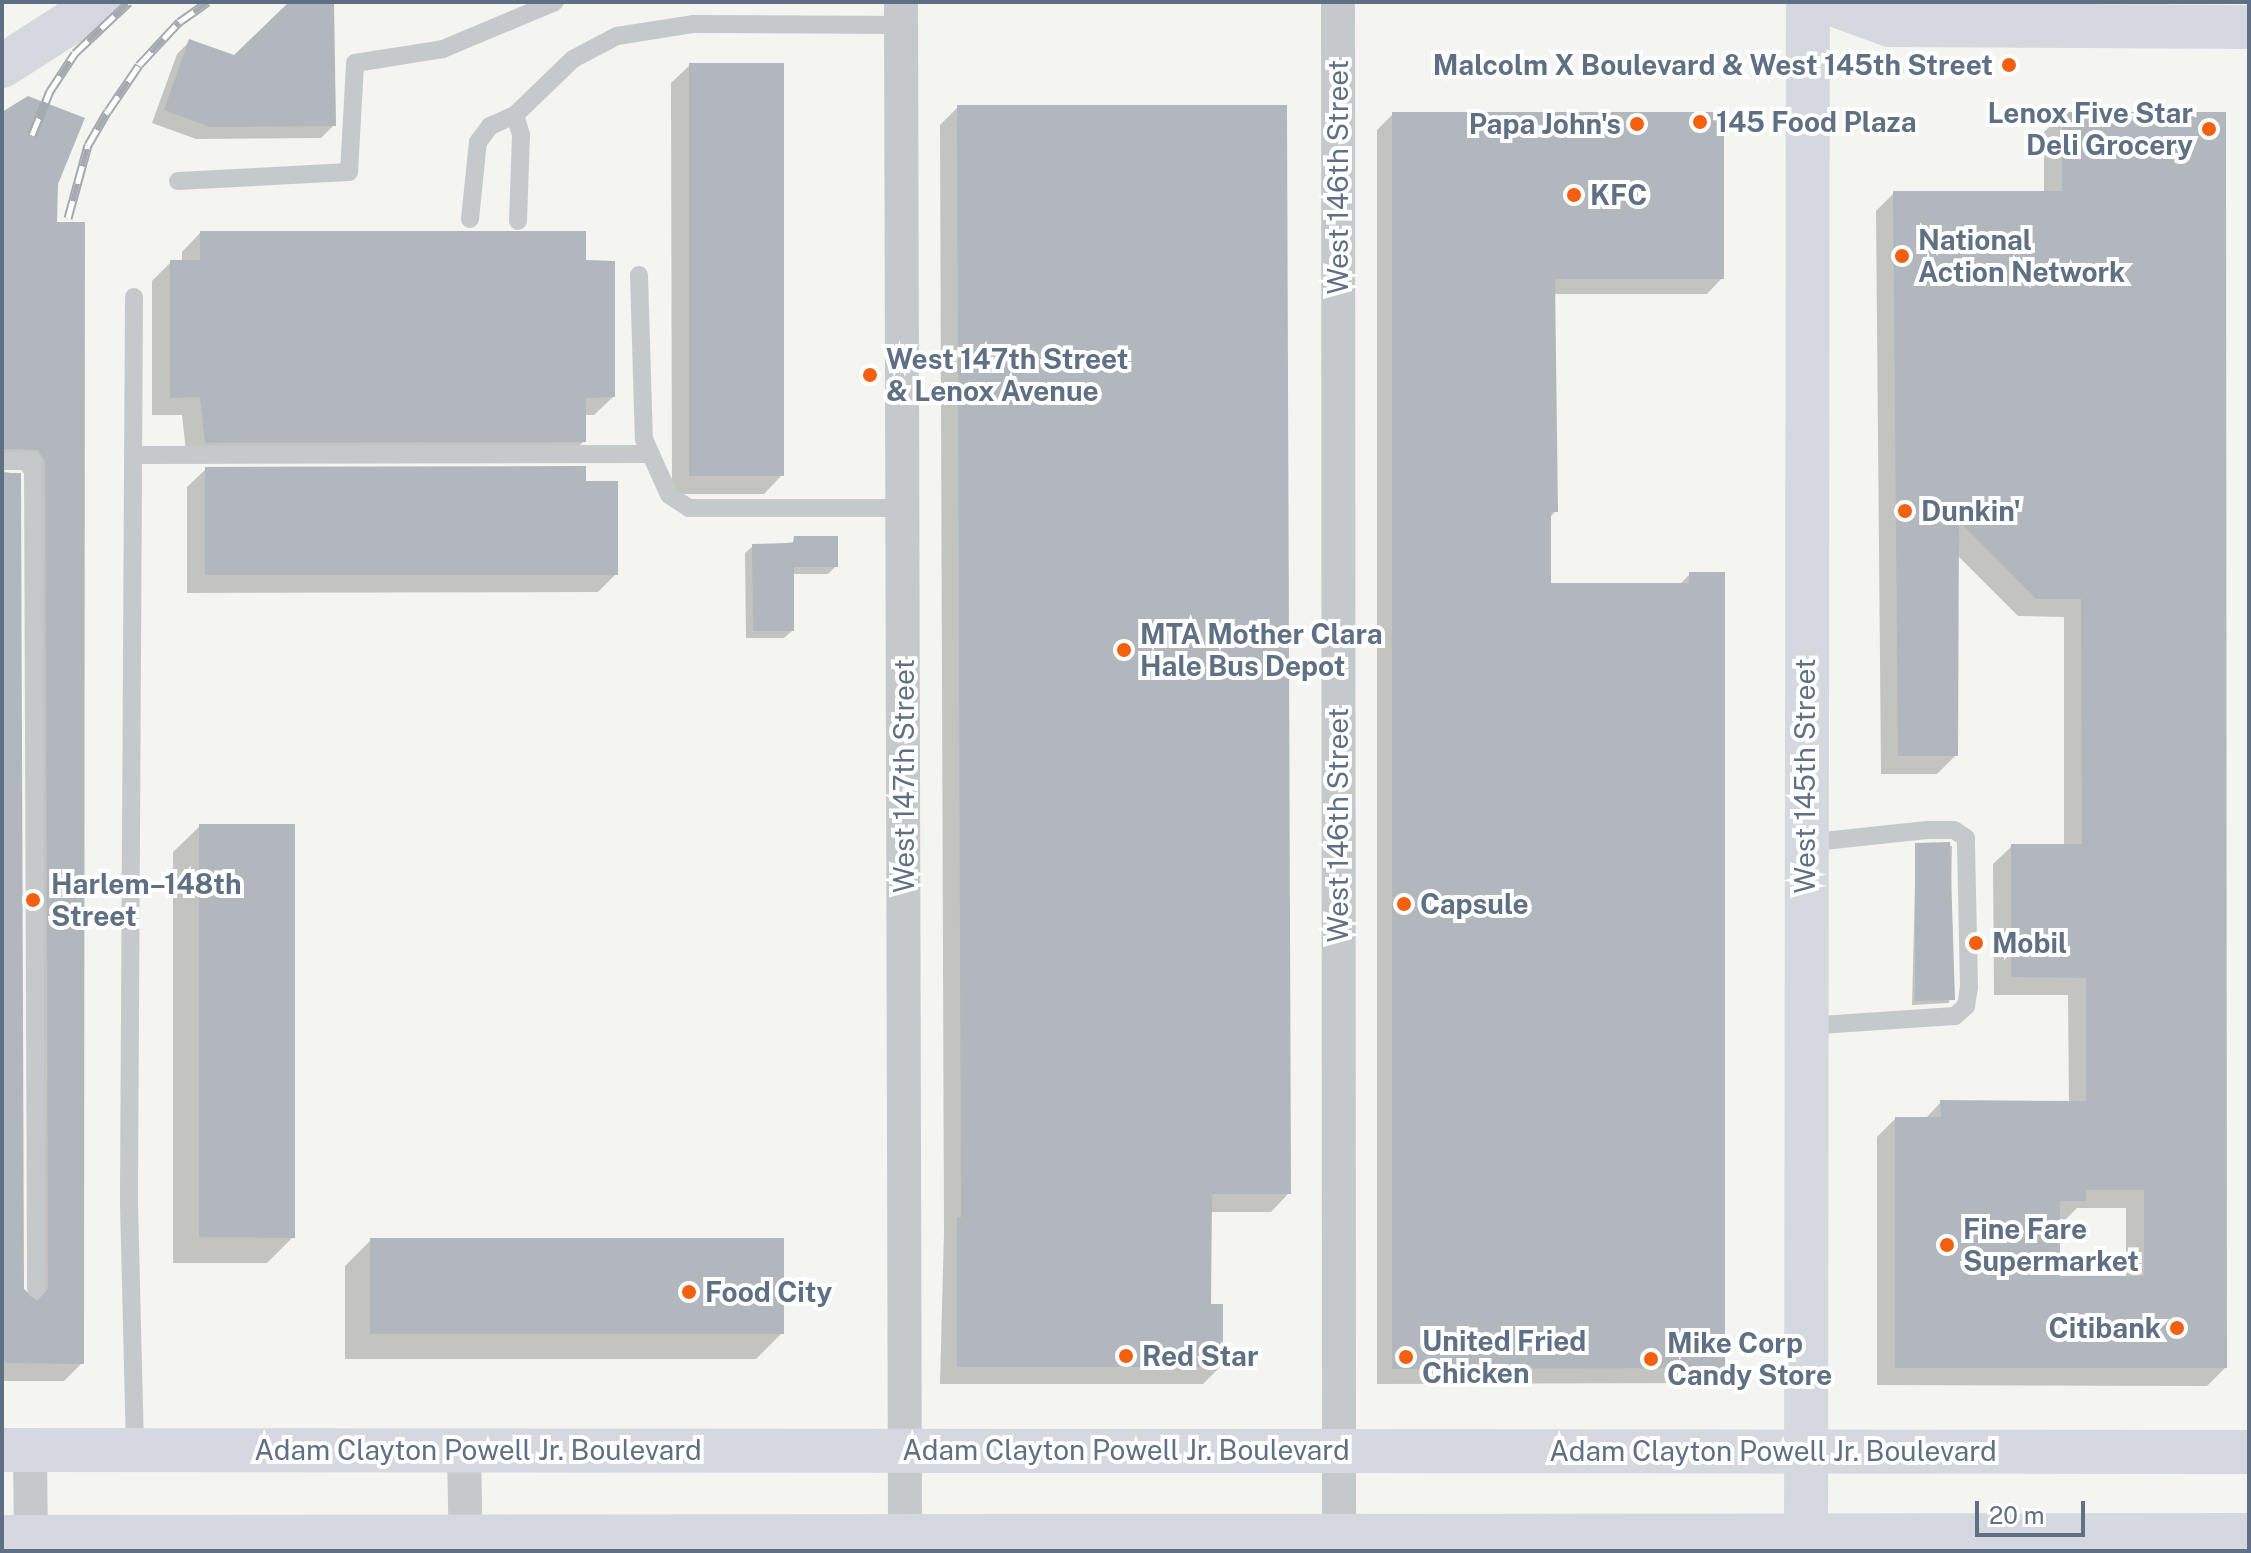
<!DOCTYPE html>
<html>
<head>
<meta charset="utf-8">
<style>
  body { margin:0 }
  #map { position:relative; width:2251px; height:1553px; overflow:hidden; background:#f4f5f0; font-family:"Public Sans",sans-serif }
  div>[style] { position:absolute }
  .shadow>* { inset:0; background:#0003 }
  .building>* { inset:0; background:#b1b7bd }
  .path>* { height:5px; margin-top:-2.5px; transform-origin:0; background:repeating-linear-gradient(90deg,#bec0c2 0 4px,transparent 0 8px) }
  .service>* { height:18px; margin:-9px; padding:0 9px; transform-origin:9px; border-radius:9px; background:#c6c9cc }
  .minor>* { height:34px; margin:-17px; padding:0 17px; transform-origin:17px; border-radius:17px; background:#c6c9cc }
  .secondary>* { height:44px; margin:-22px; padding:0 22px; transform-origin:22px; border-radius:22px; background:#d5d9df }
  .primary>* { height:44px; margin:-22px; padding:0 22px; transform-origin:22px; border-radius:22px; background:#d5d9df }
  .motorway>* { height:44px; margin:-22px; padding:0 22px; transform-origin:22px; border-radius:22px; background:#d5d9df }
  .rail>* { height:9px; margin-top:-4.5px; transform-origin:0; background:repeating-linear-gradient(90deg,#fff 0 18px,#a5aab0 0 36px); box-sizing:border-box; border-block:2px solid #a5aab0 }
  .dots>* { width:22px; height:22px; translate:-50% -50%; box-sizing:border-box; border:4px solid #fff; border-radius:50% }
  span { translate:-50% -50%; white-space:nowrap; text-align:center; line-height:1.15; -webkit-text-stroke:8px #fff; paint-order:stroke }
  .poi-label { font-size:28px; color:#607084; font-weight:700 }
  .right { translate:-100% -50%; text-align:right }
  .left { translate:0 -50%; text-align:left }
  .street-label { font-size:28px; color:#607084 }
  .frame { position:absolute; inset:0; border:4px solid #607084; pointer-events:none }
  .scale { position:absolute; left:1975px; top:1501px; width:110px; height:36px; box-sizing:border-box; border:4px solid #607084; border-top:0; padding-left:10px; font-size:24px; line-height:28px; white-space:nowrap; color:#607084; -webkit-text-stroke:6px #fff; paint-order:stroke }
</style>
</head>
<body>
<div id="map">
  <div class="shadow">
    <i style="clip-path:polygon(295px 2px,332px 2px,334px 125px,321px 138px,196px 139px,152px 123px,177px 54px,190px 41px,234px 57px)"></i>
    <i style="clip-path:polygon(690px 65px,782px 475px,764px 494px,672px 494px,671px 83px)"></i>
    <i style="clip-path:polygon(958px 107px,1289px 1193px,1271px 1212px,1210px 1212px,1209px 1306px,1221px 1366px,1203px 1384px,940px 1384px,944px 1233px,940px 125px)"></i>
    <i style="clip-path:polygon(1393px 114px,1722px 278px,1707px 294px,1554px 294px,1556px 511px,1549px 518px,1549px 585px,1679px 585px,1690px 574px,1723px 1367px,1707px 1383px,1377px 1384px,1377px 130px)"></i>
    <i style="clip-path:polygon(evenodd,2063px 114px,2225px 1368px,2207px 1386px,1877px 1385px,1877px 1137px,1895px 1119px,1925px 1119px,1941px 1102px,2069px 1103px,2068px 995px,1994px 995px,1993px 864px,2012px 846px,2064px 846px,2064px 617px,2018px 616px,1957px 555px,1956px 755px,1937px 774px,1881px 774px,1876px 211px,1894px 193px,2044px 193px,2044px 132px,2063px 114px,2077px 1208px,2126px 1208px,2126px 1278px,2058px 1278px,2058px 1219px,2066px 1219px,2077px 1208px)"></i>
    <i style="clip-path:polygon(2px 115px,56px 183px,82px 1363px,64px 1381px,2px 1381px,2px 471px,19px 475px,22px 1290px,31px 1305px,28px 480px,19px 466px,2px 467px)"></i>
    <i style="clip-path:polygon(200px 233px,584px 262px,613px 397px,594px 415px,584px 415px,584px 441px,565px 460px,187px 460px,182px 415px,152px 415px,152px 281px,171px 262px,182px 262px,182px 252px)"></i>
    <i style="clip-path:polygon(206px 469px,584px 483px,616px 574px,598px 592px,187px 593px,187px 487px)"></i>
    <i style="clip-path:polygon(836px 538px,836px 566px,828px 574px,792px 574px,792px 631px,784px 638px,746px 638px,745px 553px,753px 546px)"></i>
    <i style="clip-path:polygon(200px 826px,293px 1237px,267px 1263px,173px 1263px,173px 852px)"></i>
    <i style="clip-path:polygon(1916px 845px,1952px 846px,1949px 1003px,1912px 1005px)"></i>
    <i style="clip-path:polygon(371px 1240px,782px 1333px,756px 1359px,345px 1359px,345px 1266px)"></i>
  </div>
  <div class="building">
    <i style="clip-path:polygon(289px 2px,334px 2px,336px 126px,210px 127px,164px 110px,189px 39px,234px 55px)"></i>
    <i style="clip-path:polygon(689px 63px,784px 63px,784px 476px,689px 476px)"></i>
    <i style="clip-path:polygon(28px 96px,85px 118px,58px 184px,57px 222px,85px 222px,84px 1364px,5px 1363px,2px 1326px,2px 473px,21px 473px,24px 1289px,37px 1301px,48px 1289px,45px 461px,38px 450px,2px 449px,2px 112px)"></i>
    <i style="clip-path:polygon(957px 105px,1287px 105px,1291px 1194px,1212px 1194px,1211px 1304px,1223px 1304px,1223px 1367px,957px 1367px,957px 1217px,961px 1217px)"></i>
    <i style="clip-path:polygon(1392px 112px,1724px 112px,1724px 279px,1555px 279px,1558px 512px,1551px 512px,1551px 583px,1689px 583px,1689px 572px,1725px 572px,1725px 1368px,1392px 1369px)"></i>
    <i style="clip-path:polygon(evenodd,2062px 112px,2226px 112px,2227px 1368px,1895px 1368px,1895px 1117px,1941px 1117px,1940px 1100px,2086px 1101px,2086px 978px,2011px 977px,2011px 844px,2082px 844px,2081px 599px,2036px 599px,1959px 521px,1958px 756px,1898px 756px,1893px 191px,2062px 191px,2062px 112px,2086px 1190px,2144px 1190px,2144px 1276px,2060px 1276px,2060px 1201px,2086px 1201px,2086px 1190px)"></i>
    <i style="clip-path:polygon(200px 231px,586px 231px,586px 260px,615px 261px,615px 397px,586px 398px,586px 442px,205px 443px,200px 397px,170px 398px,170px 260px,200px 260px)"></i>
    <i style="clip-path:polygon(586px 466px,586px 481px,618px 481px,618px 575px,205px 575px,205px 467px)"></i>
    <i style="clip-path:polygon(794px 536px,838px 536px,838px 567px,794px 567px,794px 631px,753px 631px,752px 544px,793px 543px)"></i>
    <i style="clip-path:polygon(199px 824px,295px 824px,295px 1238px,199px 1237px)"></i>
    <i style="clip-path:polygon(1950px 842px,1955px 1000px,1915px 1001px,1915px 843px)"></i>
    <i style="clip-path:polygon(370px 1238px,784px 1238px,784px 1334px,370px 1334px)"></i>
  </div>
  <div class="path">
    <i style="left:1690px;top:70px;width:27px"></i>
    <i style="left:1892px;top:70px;width:29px"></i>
  </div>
  <div class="service">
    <i style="left:515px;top:115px;width:21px;rotate:73deg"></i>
    <i style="left:521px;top:135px;width:86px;rotate:92deg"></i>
    <i style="left:178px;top:181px;width:171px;rotate:-3deg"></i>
    <i style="left:349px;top:172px;width:109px;rotate:-86.8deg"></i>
    <i style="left:355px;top:63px;width:89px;rotate:-9deg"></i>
    <i style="left:443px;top:49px;width:121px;rotate:-22.8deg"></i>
    <i style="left:470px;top:219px;width:77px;rotate:-84.1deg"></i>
    <i style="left:478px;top:142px;width:20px;rotate:-53deg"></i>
    <i style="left:490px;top:126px;width:27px;rotate:-24deg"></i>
    <i style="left:515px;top:115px;width:81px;rotate:-44deg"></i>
    <i style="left:573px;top:59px;width:50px;rotate:-27.6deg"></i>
    <i style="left:617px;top:36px;width:78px;rotate:-8.9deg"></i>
    <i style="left:694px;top:24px;width:208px;rotate:0.3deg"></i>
    <i style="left:639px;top:275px;width:164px;rotate:88.3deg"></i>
    <i style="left:644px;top:439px;width:61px;rotate:65.9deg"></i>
    <i style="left:669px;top:495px;width:24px;rotate:33deg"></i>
    <i style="left:689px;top:508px;width:214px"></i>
    <i style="left:134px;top:297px;width:906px;rotate:90.32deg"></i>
    <i style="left:129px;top:1203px;width:247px;rotate:88.6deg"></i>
    <i style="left:134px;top:455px;width:516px;rotate:-0.11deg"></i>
    <i style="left:2px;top:461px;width:31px"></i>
    <i style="left:33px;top:461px;width:828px;rotate:89.79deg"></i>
    <i style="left:1805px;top:1026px;width:150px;rotate:-3.8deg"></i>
    <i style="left:1955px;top:1016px;width:15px;rotate:-42deg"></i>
    <i style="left:1966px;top:1006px;width:19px;rotate:-81deg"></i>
    <i style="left:1969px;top:987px;width:149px;rotate:-91.2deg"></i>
    <i style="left:1966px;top:838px;width:14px;rotate:-146deg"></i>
    <i style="left:1954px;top:830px;width:27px;rotate:180deg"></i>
    <i style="left:1927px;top:830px;width:123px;rotate:173.9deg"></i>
  </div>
  <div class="minor">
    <i style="left:901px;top:2px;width:1549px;rotate:89.85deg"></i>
    <i style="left:1338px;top:2px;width:1549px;rotate:89.96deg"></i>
    <i style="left:30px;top:1450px;width:101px;rotate:89.4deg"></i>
    <i style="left:464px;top:1451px;width:100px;rotate:88.9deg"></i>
  </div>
  <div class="secondary">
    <i style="left:1827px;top:2px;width:67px;rotate:20.1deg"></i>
    <i style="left:1890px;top:25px;width:359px;rotate:0.3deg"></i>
    <i style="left:1806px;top:1551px;width:1549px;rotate:-89.93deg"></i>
  </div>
  <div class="primary">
    <i style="left:2px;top:1450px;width:2247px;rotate:0.05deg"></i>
    <i style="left:2px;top:1537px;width:2247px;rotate:-0.05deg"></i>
  </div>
  <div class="motorway">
    <i style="left:2px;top:66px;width:119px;rotate:-32.6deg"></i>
  </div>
  <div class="rail">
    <i style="left:32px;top:135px;width:48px;rotate:-67.8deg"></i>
    <i style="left:50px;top:91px;width:45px;rotate:-56.7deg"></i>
    <i style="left:75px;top:53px;width:74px;rotate:-43.4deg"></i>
    <i style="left:68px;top:218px;width:76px;rotate:-74.7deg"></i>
    <i style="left:88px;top:145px;width:39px;rotate:-60deg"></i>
    <i style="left:108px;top:111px;width:55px;rotate:-56deg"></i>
    <i style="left:139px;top:65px;width:59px;rotate:-47.1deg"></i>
    <i style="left:179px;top:22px;width:35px;rotate:-35deg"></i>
  </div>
  <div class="dots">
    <i style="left:2009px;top:65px;background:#f55f10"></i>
    <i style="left:1700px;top:122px;background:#f55f10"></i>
    <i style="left:1637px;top:124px;background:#f55f10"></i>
    <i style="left:2209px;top:129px;background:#f55f10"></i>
    <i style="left:1574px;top:195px;background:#f55f10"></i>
    <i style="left:1902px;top:256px;background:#f55f10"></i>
    <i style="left:870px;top:375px;background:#f55f10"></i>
    <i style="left:1905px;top:511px;background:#f55f10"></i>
    <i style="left:1124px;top:650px;background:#f55f10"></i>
    <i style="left:33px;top:900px;background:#f55f10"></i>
    <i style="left:1404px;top:904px;background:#f55f10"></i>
    <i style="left:1976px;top:943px;background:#f55f10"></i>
    <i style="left:1947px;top:1245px;background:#f55f10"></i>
    <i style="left:689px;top:1292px;background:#f55f10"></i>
    <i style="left:2177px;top:1328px;background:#f55f10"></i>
    <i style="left:1126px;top:1356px;background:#f55f10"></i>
    <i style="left:1406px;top:1357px;background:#f55f10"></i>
    <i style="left:1651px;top:1359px;background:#f55f10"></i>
  </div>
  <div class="poi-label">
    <span class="right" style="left:1993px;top:65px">Malcolm X Boulevard &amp; West 145th Street</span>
    <span class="right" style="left:2193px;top:129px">Lenox Five Star<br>Deli Grocery</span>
    <span class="left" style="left:1716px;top:122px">145 Food Plaza</span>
    <span class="right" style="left:1621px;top:124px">Papa John's</span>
    <span class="left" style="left:1590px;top:195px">KFC</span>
    <span class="left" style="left:1918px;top:256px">National<br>Action Network</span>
    <span class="left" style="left:886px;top:375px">West 147th Street<br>&amp; Lenox Avenue</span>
    <span class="left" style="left:1921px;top:511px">Dunkin'</span>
    <span class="left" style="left:1140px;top:650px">MTA Mother Clara<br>Hale Bus Depot</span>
    <span class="left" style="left:51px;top:900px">Harlem–148th<br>Street</span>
    <span class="left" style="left:1420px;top:904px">Capsule</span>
    <span class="left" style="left:1992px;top:943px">Mobil</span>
    <span class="left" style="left:1963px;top:1245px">Fine Fare<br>Supermarket</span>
    <span class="left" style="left:705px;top:1292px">Food City</span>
    <span class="right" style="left:2161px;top:1328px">Citibank</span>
    <span class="left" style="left:1422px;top:1357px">United Fried<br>Chicken</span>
    <span class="left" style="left:1667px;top:1359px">Mike Corp<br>Candy Store</span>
    <span class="left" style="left:1142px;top:1356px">Red Star</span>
  </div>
  <div class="street-label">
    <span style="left:1338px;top:177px;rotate:-90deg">West 146th Street</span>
    <span style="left:904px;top:776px;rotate:-90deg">West 147th Street</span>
    <span style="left:1805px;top:776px;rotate:-90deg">West 145th Street</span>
    <span style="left:1338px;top:825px;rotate:-90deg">West 146th Street</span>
    <span style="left:478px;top:1450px">Adam Clayton Powell Jr. Boulevard</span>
    <span style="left:1126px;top:1450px">Adam Clayton Powell Jr. Boulevard</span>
    <span style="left:1773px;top:1451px">Adam Clayton Powell Jr. Boulevard</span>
  </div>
  <div class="frame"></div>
  <div class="scale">20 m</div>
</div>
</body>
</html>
